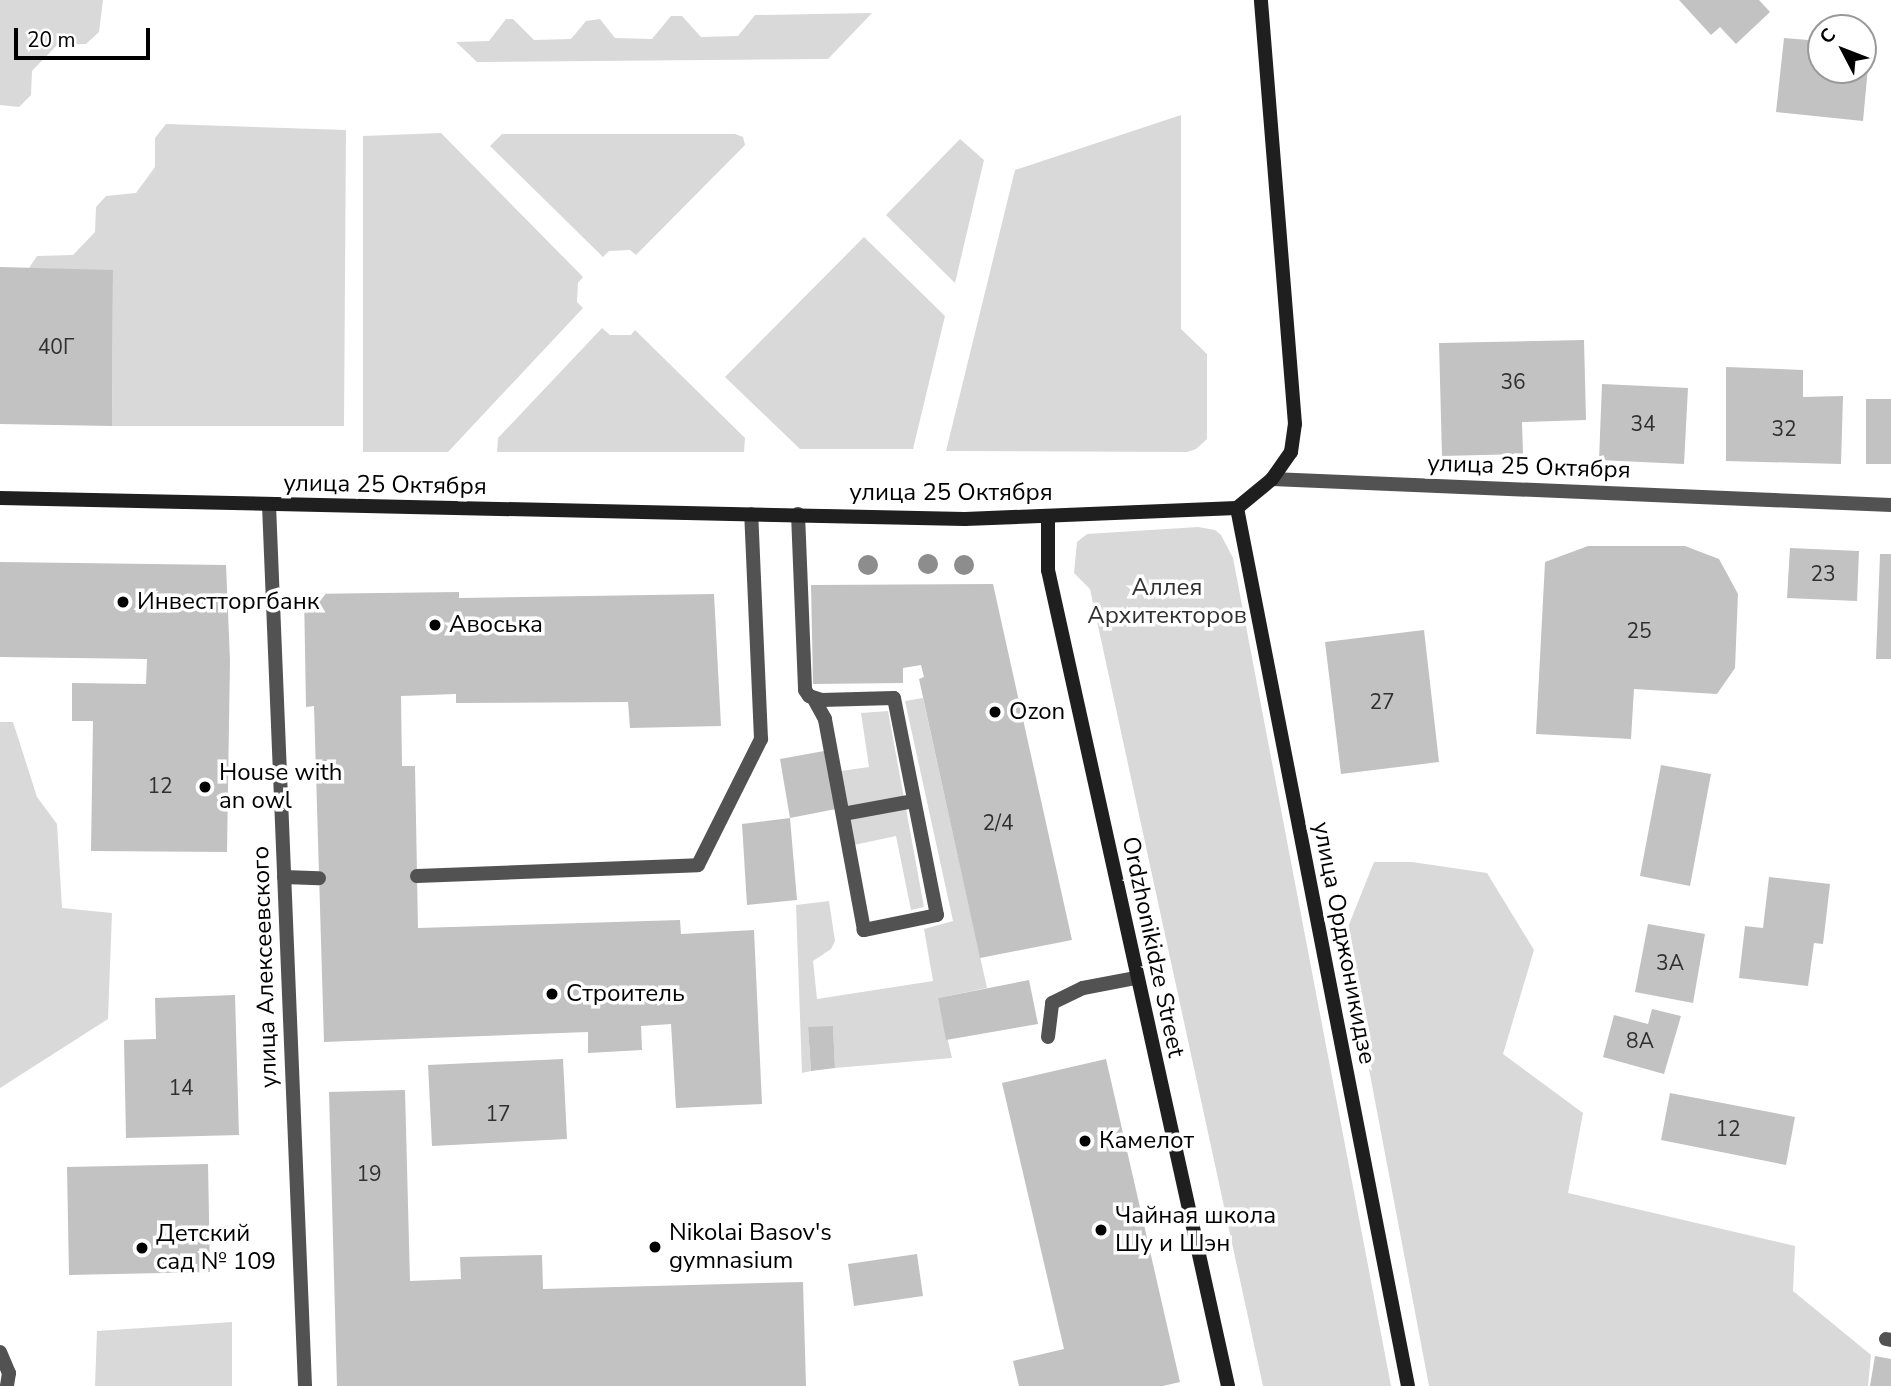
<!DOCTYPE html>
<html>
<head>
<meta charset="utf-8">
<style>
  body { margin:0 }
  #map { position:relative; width:1891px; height:1386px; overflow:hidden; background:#fff; font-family:"Nunito Sans",sans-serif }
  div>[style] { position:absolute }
  .green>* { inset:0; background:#d9d9d9 }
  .building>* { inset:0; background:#c2c2c2 }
  .lane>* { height:14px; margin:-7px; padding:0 7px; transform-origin:7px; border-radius:7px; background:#525252 }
  .street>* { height:14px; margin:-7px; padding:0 7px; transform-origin:7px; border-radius:7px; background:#525252 }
  .secondary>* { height:14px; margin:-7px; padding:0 7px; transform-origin:7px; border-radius:7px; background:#1f1f1f }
  .trees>* { width:20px; height:20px; margin:-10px; border-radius:50%; background:#8d8d8d }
  .dots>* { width:19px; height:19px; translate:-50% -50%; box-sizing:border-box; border:4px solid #fff; border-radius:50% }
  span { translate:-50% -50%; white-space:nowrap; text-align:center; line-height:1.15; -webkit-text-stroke:7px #fff; paint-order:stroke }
  .number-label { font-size:21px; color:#303030 }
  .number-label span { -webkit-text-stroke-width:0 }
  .street-label { font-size:24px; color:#000 }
  .park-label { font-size:24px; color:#303030 }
  .poi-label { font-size:24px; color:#000 }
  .left { translate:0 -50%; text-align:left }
  .north { position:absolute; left:1807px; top:14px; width:70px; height:70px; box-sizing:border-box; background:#fff; border:2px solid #999; border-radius:50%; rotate:312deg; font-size:19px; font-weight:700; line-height:28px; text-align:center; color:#000 }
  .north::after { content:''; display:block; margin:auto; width:24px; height:32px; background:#000; clip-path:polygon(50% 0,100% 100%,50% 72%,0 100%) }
  .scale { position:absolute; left:14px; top:28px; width:136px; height:32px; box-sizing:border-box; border:4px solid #000; border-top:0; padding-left:9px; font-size:21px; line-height:24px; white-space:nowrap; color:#000; -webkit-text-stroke:5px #fff; paint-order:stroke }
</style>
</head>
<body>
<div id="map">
  <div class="green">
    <i style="clip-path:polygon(0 0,103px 0,99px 32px,86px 44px,57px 45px,32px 71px,31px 95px,19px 107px,0 105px)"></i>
    <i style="clip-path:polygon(872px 13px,828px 59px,477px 62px,456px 42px,489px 41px,506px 19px,513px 19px,534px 40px,571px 39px,586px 21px,600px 19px,615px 38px,652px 39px,671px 16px,682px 16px,701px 37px,738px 36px,755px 15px)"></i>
    <i style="clip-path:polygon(1181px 115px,1181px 329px,1207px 354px,1207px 439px,1196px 449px,1187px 452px,946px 451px,1015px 170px)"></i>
    <i style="clip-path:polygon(166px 124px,346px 130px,344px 426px,112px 426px,113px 271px,29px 268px,37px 256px,73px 255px,95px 232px,96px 207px,106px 196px,136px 193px,155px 167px,155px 138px)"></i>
    <i style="clip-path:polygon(441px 133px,583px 277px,578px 283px,577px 302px,583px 308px,448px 452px,363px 452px,363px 136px)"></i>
    <i style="clip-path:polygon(502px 134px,735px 134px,743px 137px,745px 145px,636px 255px,630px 250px,609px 251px,603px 257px,490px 146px)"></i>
    <i style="clip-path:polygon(960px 139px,984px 160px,955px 283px,886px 215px)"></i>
    <i style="clip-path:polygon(864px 237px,945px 316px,913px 449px,800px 449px,725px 377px)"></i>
    <i style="clip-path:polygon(602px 328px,610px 335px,631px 335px,635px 330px,745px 438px,744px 452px,497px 452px,498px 438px)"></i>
    <i style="clip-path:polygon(1198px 527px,1215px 530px,1221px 535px,1233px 558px,1391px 1386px,1263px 1386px,1090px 589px,1074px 573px,1077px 542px,1087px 534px)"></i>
    <i style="clip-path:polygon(923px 698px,987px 988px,938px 998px,952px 1058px,835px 1068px,833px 1027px,808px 1027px,811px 1071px,802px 1073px,796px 905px,829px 901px,835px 941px,831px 949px,813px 961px,817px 999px,933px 981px,924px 929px,953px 921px,905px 701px)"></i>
    <i style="clip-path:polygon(888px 711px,924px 907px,911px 910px,896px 836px,854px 845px,841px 771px,869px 767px,861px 713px)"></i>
    <i style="clip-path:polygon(0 722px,13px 722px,37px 797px,57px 824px,62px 908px,112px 913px,108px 1019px,0 1088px)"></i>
    <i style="clip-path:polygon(1374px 862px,1412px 862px,1487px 873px,1534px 950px,1503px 1054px,1583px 1113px,1568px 1193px,1795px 1246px,1793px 1291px,1871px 1355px,1868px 1386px,1429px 1386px,1344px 937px)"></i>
    <i style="clip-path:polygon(232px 1322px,232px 1386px,95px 1386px,97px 1331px)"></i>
  </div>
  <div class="building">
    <i style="clip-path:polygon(1679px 0,1759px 0,1770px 12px,1736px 44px,1720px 27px,1711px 35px)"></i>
    <i style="clip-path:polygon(1784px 38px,1821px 41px,1821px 70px,1863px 70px,1863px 46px,1870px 46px,1863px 121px,1776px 112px)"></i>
    <i style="clip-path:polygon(0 267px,113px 270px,112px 426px,0 424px)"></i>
    <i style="clip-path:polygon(1584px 340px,1586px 420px,1522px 422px,1523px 454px,1442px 456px,1439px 343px)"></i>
    <i style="clip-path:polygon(1726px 367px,1803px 370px,1803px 397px,1843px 396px,1841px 464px,1726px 461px)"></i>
    <i style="clip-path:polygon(1602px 384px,1688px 388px,1684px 464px,1599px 460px)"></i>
    <i style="clip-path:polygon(1866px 399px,1891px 399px,1891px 464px,1866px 464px)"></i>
    <i style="clip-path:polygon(1588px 546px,1685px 546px,1719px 559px,1738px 594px,1735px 668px,1717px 694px,1634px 689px,1631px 739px,1536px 734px,1545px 562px)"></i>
    <i style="clip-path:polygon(1790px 548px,1859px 551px,1857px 601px,1787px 598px)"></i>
    <i style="clip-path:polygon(1880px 554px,1891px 554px,1891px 659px,1876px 659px)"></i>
    <i style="clip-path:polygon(0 562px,226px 565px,230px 660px,227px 852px,91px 851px,93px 721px,72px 721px,72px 683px,146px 684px,147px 659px,0 657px)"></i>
    <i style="clip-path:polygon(993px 584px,1072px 940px,980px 958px,919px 679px,924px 677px,921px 665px,903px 668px,903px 683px,813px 684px,811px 585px)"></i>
    <i style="clip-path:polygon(459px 592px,459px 598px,714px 594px,721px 726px,630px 728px,628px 702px,456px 703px,456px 694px,401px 696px,402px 766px,415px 766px,418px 928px,680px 920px,681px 934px,754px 930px,762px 1104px,676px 1108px,671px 1024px,641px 1026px,642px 1050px,588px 1053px,588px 1032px,324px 1042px,314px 706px,306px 707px,304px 594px)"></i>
    <i style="clip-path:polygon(1424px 630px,1439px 762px,1341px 774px,1325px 642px)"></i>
    <i style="clip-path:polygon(824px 751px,836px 809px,790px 818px,780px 759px)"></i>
    <i style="clip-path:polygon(1661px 765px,1711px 774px,1690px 886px,1640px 876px)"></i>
    <i style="clip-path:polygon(790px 818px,797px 900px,747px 905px,742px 824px)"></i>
    <i style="clip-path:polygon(1769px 877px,1830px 884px,1823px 944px,1814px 943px,1808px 986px,1739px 978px,1745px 926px,1763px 928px)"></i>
    <i style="clip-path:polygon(1648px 924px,1705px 934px,1693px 1003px,1635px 992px)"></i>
    <i style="clip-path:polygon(1029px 980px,1038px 1024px,946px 1040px,938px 998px)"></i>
    <i style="clip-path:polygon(235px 995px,239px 1135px,126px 1138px,124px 1040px,156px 1039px,155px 998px)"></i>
    <i style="clip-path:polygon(1652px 1009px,1681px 1016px,1664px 1074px,1603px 1057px,1614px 1015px,1648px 1024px)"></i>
    <i style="clip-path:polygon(833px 1026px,835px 1068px,811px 1071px,808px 1027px)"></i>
    <i style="clip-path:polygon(563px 1059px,567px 1139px,432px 1146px,428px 1065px)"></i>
    <i style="clip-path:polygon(1106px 1059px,1180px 1382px,1163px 1386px,1019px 1386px,1013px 1361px,1064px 1349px,1002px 1083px)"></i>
    <i style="clip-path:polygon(405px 1090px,410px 1281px,461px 1279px,460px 1257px,542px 1255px,543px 1289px,803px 1282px,806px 1386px,337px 1386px,329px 1092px)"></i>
    <i style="clip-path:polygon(1670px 1093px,1795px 1117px,1786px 1165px,1661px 1140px)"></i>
    <i style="clip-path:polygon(208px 1164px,210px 1272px,69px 1275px,67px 1167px)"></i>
    <i style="clip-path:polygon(917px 1254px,923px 1296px,854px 1306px,848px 1264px)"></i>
    <i style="clip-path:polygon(1875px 1356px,1891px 1359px,1891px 1386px,1870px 1386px)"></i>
  </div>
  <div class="lane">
    <i style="left:798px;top:514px;width:176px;rotate:87.7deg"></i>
    <i style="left:805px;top:690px;width:7px;rotate:56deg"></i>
    <i style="left:809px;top:696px;width:13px;rotate:18deg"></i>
    <i style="left:821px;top:700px;width:73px;rotate:-1.6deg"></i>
    <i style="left:894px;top:698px;width:221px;rotate:78.8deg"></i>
    <i style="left:937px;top:915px;width:75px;rotate:168.4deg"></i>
    <i style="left:864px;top:930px;width:215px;rotate:-100.5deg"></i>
    <i style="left:825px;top:719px;width:23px;rotate:-119deg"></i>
    <i style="left:843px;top:814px;width:72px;rotate:-10.4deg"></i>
    <i style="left:417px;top:876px;width:281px;rotate:-2.2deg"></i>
    <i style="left:698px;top:865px;width:141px;rotate:-63.4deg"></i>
    <i style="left:761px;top:739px;width:225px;rotate:-92.5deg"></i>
    <i style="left:284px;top:877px;width:35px;rotate:2deg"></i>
    <i style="left:1048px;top:1037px;width:34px;rotate:-83deg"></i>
    <i style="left:1052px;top:1003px;width:34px;rotate:-26deg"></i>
    <i style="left:1083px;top:988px;width:54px;rotate:-10.7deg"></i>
    <i style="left:1886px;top:1339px;width:5px;rotate:11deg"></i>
    <i style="left:0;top:1352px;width:23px;rotate:67deg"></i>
    <i style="left:9px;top:1373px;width:13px;rotate:99deg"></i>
  </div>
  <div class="street">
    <i style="left:1272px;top:479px;width:620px;rotate:2.41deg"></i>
    <i style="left:269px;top:505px;width:882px;rotate:87.66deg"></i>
  </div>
  <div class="secondary">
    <i style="left:0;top:498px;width:965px;rotate:1.25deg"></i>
    <i style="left:965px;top:519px;width:272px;rotate:-2.3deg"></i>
    <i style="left:1237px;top:508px;width:45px;rotate:-39.6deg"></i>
    <i style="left:1272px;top:479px;width:33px;rotate:-55deg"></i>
    <i style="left:1291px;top:452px;width:28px;rotate:-82deg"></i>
    <i style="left:1295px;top:424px;width:425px;rotate:-94.6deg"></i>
    <i style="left:1237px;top:508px;width:894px;rotate:78.98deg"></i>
    <i style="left:1048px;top:517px;width:53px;rotate:90deg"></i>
    <i style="left:1048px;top:570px;width:836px;rotate:77.56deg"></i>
  </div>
  <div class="trees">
    <i style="left:928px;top:564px"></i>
    <i style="left:868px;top:565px"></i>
    <i style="left:964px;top:565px"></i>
  </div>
  <div class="dots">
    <i style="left:123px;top:602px;background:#000"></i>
    <i style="left:435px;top:625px;background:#000"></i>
    <i style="left:995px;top:712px;background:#000"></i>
    <i style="left:205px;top:787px;background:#000"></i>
    <i style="left:552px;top:994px;background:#000"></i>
    <i style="left:1085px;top:1141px;background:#000"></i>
    <i style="left:1101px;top:1230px;background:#000"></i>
    <i style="left:655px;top:1247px;background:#000"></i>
    <i style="left:142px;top:1248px;background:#000"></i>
  </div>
  <div class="number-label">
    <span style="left:56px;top:347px">40Г</span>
    <span style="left:1513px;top:382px">36</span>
    <span style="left:1643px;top:424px">34</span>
    <span style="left:1784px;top:429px">32</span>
    <span style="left:1823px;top:574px">23</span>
    <span style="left:1639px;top:631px">25</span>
    <span style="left:1382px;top:702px">27</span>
    <span style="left:160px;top:786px">12</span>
    <span style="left:998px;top:823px">2/4</span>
    <span style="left:1670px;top:963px">3А</span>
    <span style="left:1640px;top:1041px">8А</span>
    <span style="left:181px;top:1088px">14</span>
    <span style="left:498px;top:1114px">17</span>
    <span style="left:1728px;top:1129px">12</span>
    <span style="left:369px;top:1174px">19</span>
  </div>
  <div class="street-label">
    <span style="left:1529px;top:467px;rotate:2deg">улица 25 Октября</span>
    <span style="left:385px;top:485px;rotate:1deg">улица 25 Октября</span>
    <span style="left:951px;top:493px">улица 25 Октября</span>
    <span style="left:1344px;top:943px;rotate:79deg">улица Орджоникидзе</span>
    <span style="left:1153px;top:947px;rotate:78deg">Ordzhonikidze Street</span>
    <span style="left:265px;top:967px;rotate:-92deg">улица Алексеевского</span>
  </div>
  <div class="park-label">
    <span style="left:1167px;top:602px">Аллея<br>Архитекторов</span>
  </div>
  <div class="poi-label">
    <span class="left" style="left:137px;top:602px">Инвестторгбанк</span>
    <span class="left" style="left:449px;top:625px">Авоська</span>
    <span class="left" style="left:1009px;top:712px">Ozon</span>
    <span class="left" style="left:219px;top:787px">House with<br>an owl</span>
    <span class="left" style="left:566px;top:994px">Строитель</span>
    <span class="left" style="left:1099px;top:1141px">Камелот</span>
    <span class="left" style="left:1115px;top:1230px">Чайная школа<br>Шу и Шэн</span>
    <span class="left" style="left:669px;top:1247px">Nikolai Basov's<br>gymnasium</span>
    <span class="left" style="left:156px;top:1248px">Детский<br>сад № 109</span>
  </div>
  <div class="north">С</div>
  <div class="scale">20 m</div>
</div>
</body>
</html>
